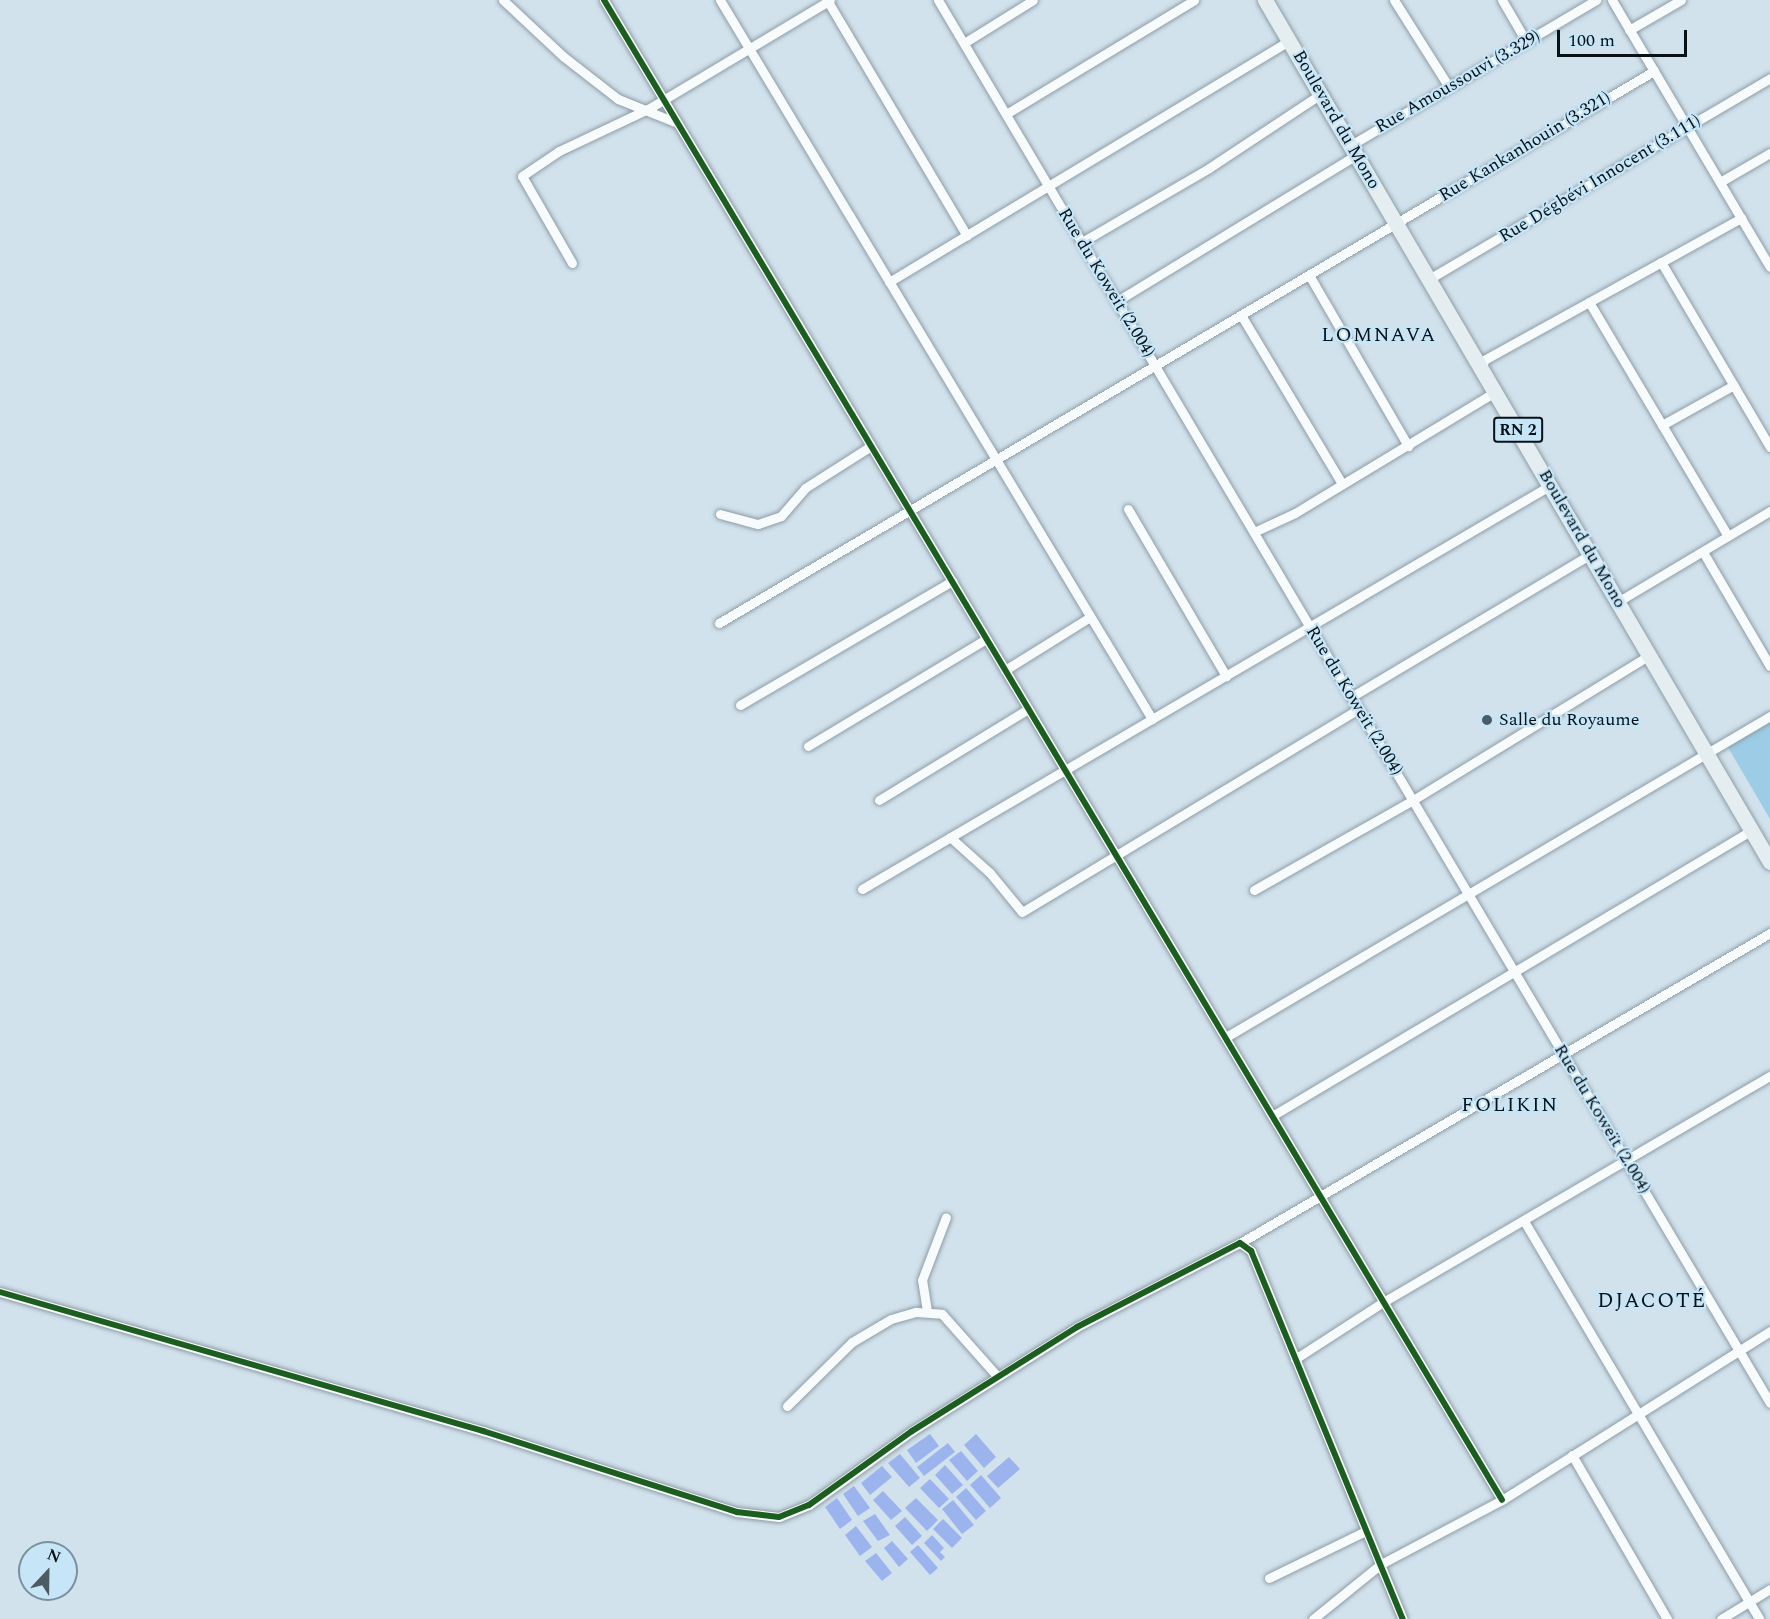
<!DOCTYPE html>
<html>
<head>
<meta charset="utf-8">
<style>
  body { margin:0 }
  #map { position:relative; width:1770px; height:1619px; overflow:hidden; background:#d1e2ed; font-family:Spectral,serif }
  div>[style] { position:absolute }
  .green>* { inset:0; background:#9ccce6 }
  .water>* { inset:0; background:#9cb4ee }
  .roads { filter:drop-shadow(0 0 2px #8f9ca4) drop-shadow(0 0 2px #8f9ca4) }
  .street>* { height:9px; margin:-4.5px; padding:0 4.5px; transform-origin:4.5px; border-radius:4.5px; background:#f8fbfc }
  .primary>* { height:15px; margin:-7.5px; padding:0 7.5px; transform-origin:7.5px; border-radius:7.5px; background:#e4eef1 }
  .cycleway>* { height:6px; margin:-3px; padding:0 3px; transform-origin:3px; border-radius:3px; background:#1b5e20 }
  .dots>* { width:16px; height:16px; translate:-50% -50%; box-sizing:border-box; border:3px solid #c6e6f8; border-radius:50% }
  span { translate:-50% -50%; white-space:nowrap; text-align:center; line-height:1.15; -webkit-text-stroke:4.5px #c6e6f8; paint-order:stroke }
  .shield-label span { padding:2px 4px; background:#c6e6f8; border:2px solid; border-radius:4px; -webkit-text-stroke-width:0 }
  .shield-label { font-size:16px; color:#061218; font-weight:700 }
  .street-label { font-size:18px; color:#061218 }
  .poi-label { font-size:18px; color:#061218 }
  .left { translate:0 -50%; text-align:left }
  .neighbourhood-label { font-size:20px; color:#061218; letter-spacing:1.5px }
  .quarter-label { font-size:21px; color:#061218; letter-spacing:1.5px }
  .north { position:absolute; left:18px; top:1541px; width:60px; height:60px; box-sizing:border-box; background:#c6e6f8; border:2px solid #79919e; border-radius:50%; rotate:22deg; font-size:16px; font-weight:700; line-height:24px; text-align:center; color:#061218 }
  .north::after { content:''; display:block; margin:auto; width:21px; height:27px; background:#4d5b63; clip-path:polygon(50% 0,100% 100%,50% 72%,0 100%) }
  .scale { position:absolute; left:1557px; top:30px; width:130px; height:27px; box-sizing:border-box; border:3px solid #061218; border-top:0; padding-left:8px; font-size:18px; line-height:21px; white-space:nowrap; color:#061218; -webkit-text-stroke:4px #c6e6f8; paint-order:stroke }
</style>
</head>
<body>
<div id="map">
  <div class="green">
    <i style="clip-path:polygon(1770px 716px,1770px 819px,1726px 744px)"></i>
  </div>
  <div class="water">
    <i style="clip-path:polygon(930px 1434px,939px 1446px,916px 1463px,907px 1450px)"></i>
    <i style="clip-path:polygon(976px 1434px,996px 1457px,984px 1468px,964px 1445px)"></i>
    <i style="clip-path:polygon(948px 1443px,955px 1452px,924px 1476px,917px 1467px)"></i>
    <i style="clip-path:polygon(961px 1451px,978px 1471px,967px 1481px,949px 1460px)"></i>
    <i style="clip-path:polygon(900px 1454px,920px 1478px,909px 1487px,888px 1463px)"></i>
    <i style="clip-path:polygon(1009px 1457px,1020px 1469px,998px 1488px,987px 1476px)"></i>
    <i style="clip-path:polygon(945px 1465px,963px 1485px,952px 1494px,935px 1475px)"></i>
    <i style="clip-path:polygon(882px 1466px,892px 1477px,870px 1495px,861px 1483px)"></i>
    <i style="clip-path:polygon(981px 1475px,1001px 1498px,990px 1508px,970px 1485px)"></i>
    <i style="clip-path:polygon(930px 1479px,949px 1499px,939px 1508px,920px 1488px)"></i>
    <i style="clip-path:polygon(854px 1486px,870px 1508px,858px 1516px,843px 1494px)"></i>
    <i style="clip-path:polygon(966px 1488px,986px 1511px,976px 1520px,956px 1497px)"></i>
    <i style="clip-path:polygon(883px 1491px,902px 1511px,891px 1520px,873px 1500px)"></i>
    <i style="clip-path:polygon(837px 1498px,852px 1520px,840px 1529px,825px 1507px)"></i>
    <i style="clip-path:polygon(916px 1498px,938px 1520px,927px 1531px,905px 1508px)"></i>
    <i style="clip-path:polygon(953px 1500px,974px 1525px,962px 1534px,942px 1509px)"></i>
    <i style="clip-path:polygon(875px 1514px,890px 1535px,878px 1541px,863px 1521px)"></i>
    <i style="clip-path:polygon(905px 1517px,922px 1536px,912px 1545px,895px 1526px)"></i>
    <i style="clip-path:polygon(943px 1519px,962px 1538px,952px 1548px,933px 1529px)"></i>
    <i style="clip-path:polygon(856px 1526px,872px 1547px,860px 1556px,845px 1535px)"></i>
    <i style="clip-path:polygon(932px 1535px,944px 1548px,940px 1552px,945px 1557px,941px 1561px,924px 1543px)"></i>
    <i style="clip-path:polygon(892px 1541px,908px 1559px,899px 1567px,884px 1548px)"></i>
    <i style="clip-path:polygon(918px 1545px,938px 1568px,930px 1575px,910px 1552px)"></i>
    <i style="clip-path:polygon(876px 1553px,892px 1573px,882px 1581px,865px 1561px)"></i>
  </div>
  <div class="roads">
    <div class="street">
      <i style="left:503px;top:0;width:83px;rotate:43.1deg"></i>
      <i style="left:564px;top:57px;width:68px;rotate:37.9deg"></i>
      <i style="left:618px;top:99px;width:61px;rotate:22deg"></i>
      <i style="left:604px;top:0;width:1748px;rotate:59.09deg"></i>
      <i style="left:720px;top:0;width:839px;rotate:59deg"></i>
      <i style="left:827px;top:0;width:274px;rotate:59.3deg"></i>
      <i style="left:938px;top:0;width:1631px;rotate:59.33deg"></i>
      <i style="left:1394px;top:0;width:103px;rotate:57.7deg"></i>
      <i style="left:1502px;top:0;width:48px;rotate:59.7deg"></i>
      <i style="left:1612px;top:0;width:310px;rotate:59.4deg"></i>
      <i style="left:1629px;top:30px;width:60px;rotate:-30deg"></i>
      <i style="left:964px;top:43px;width:81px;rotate:-31.9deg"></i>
      <i style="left:1006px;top:114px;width:220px;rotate:-31.2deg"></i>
      <i style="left:1351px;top:145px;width:285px;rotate:-30.6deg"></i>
      <i style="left:1720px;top:182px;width:58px;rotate:-30.1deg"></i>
      <i style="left:1082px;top:242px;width:147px;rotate:-30.2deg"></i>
      <i style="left:1209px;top:168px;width:134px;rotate:-33.5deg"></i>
      <i style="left:1661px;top:262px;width:215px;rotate:59.5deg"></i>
      <i style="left:572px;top:263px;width:100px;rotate:-119.9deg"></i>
      <i style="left:522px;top:176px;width:45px;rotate:-34deg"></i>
      <i style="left:559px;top:151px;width:98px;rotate:-25.3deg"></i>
      <i style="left:648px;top:109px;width:212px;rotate:-30.9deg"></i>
      <i style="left:1309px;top:275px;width:198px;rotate:59.9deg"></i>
      <i style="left:1429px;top:279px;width:396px;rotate:-30.5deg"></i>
      <i style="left:889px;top:282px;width:467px;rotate:-31.1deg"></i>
      <i style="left:1117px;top:301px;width:280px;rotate:-31.4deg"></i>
      <i style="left:1589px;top:302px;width:272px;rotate:59.3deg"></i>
      <i style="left:1241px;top:315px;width:197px;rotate:59.1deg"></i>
      <i style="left:1482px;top:370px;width:10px;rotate:-79deg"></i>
      <i style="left:1484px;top:360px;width:294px;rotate:-28.9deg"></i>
      <i style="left:1662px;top:425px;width:82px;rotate:-29.1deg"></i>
      <i style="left:1128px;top:509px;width:194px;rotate:59.6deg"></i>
      <i style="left:720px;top:514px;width:39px;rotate:15deg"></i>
      <i style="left:758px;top:524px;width:24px;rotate:-19deg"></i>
      <i style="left:781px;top:516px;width:37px;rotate:-49deg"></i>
      <i style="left:805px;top:488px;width:78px;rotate:-32.5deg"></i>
      <i style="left:1254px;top:532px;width:45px;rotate:-24.9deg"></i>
      <i style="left:1295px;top:513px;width:234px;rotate:-31.2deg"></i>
      <i style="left:1703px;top:552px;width:132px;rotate:59.6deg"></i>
      <i style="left:1619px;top:601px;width:176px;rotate:-30.8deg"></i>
      <i style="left:719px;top:623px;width:1086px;rotate:-30.56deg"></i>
      <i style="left:1005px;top:670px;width:100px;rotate:-31.9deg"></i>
      <i style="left:1351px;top:697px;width:279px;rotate:-30.8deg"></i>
      <i style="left:740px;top:705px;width:246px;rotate:-30.3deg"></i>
      <i style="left:808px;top:746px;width:208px;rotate:-31deg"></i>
      <i style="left:879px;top:800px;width:175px;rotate:-31.4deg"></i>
      <i style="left:950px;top:837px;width:54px;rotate:42deg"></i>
      <i style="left:990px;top:873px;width:50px;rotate:50.6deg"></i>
      <i style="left:1022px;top:912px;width:393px;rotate:-31.1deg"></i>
      <i style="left:862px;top:889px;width:799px;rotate:-30.39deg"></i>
      <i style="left:1254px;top:890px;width:183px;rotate:-29.5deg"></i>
      <i style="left:1413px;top:800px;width:278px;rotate:-31.5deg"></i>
      <i style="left:1226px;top:1037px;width:632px;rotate:-30.54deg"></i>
      <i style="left:1272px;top:1116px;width:559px;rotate:-30.79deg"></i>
      <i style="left:1524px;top:1221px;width:462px;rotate:59.4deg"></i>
      <i style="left:1240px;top:1243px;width:614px;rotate:-30.32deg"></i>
      <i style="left:0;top:1292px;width:503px;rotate:16.06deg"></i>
      <i style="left:483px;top:1431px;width:267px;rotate:17.7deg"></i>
      <i style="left:737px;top:1512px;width:42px;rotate:6.8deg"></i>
      <i style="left:779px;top:1517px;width:32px;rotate:-22deg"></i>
      <i style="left:809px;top:1505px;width:127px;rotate:-35.7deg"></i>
      <i style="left:912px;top:1431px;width:195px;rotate:-32.2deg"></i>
      <i style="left:1077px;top:1327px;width:183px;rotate:-27.3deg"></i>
      <i style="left:1240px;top:1243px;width:14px;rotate:36deg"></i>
      <i style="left:1251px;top:1251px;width:398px;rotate:67.6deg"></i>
      <i style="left:927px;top:1311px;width:31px;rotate:-99deg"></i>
      <i style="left:922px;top:1280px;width:67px;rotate:-69.1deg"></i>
      <i style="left:1295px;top:1359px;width:105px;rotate:-32.9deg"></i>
      <i style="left:1383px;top:1302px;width:448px;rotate:-30.3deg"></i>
      <i style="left:787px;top:1406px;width:91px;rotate:-44.6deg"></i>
      <i style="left:852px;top:1342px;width:45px;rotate:-30.5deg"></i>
      <i style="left:891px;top:1319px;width:26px;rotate:-16deg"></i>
      <i style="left:916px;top:1312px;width:26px;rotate:4deg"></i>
      <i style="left:942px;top:1314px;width:83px;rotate:48.4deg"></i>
      <i style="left:1572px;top:1455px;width:190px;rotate:59.9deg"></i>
      <i style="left:1269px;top:1578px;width:108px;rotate:-25.9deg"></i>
      <i style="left:1313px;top:1619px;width:87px;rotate:-39deg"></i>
      <i style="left:1381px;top:1564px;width:137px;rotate:-27.9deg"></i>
      <i style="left:1502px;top:1500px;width:317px;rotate:-32.2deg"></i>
      <i style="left:1721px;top:1619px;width:57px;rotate:-31.5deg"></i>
    </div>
    <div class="primary">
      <i style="left:1265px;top:0;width:999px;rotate:59.64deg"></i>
    </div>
  </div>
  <div class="cycleway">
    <i style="left:604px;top:0;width:1748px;rotate:59.09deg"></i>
    <i style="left:0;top:1292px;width:503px;rotate:16.06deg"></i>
    <i style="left:483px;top:1431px;width:267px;rotate:17.7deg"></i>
    <i style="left:737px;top:1512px;width:42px;rotate:6.8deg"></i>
    <i style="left:779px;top:1517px;width:32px;rotate:-22deg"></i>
    <i style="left:809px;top:1505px;width:127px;rotate:-35.7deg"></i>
    <i style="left:912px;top:1431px;width:195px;rotate:-32.2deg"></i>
    <i style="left:1077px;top:1327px;width:183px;rotate:-27.3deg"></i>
    <i style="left:1240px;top:1243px;width:14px;rotate:36deg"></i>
    <i style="left:1251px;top:1251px;width:398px;rotate:67.6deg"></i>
  </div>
  <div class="dots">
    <i style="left:1487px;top:720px;background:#4d5b63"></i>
  </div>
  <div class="shield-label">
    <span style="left:1518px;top:430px">RN 2</span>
  </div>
  <div class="street-label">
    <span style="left:1458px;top:82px;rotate:-30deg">Rue Amoussouvi (3.329)</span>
    <span style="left:1336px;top:120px;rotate:60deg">Boulevard du Mono</span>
    <span style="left:1525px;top:147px;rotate:-31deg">Rue Kankanhouin (3.321)</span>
    <span style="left:1600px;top:179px;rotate:-31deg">Rue Dégbévi Innocent (3.111)</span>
    <span style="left:1106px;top:283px;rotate:59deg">Rue du Koweït (2.004)</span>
    <span style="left:1582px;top:539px;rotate:60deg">Boulevard du Mono</span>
    <span style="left:1354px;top:701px;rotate:59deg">Rue du Koweït (2.004)</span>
    <span style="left:1602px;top:1119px;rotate:59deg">Rue du Koweït (2.004)</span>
  </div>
  <div class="poi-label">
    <span class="left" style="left:1499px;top:720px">Salle du Royaume</span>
  </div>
  <div class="neighbourhood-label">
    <span style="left:1379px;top:335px">LOMNAVA</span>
    <span style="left:1510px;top:1105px">FOLIKIN</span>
  </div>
  <div class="quarter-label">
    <span style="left:1652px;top:1301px">DJACOTÉ</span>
  </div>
  <div class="north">N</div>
  <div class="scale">100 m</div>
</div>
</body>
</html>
